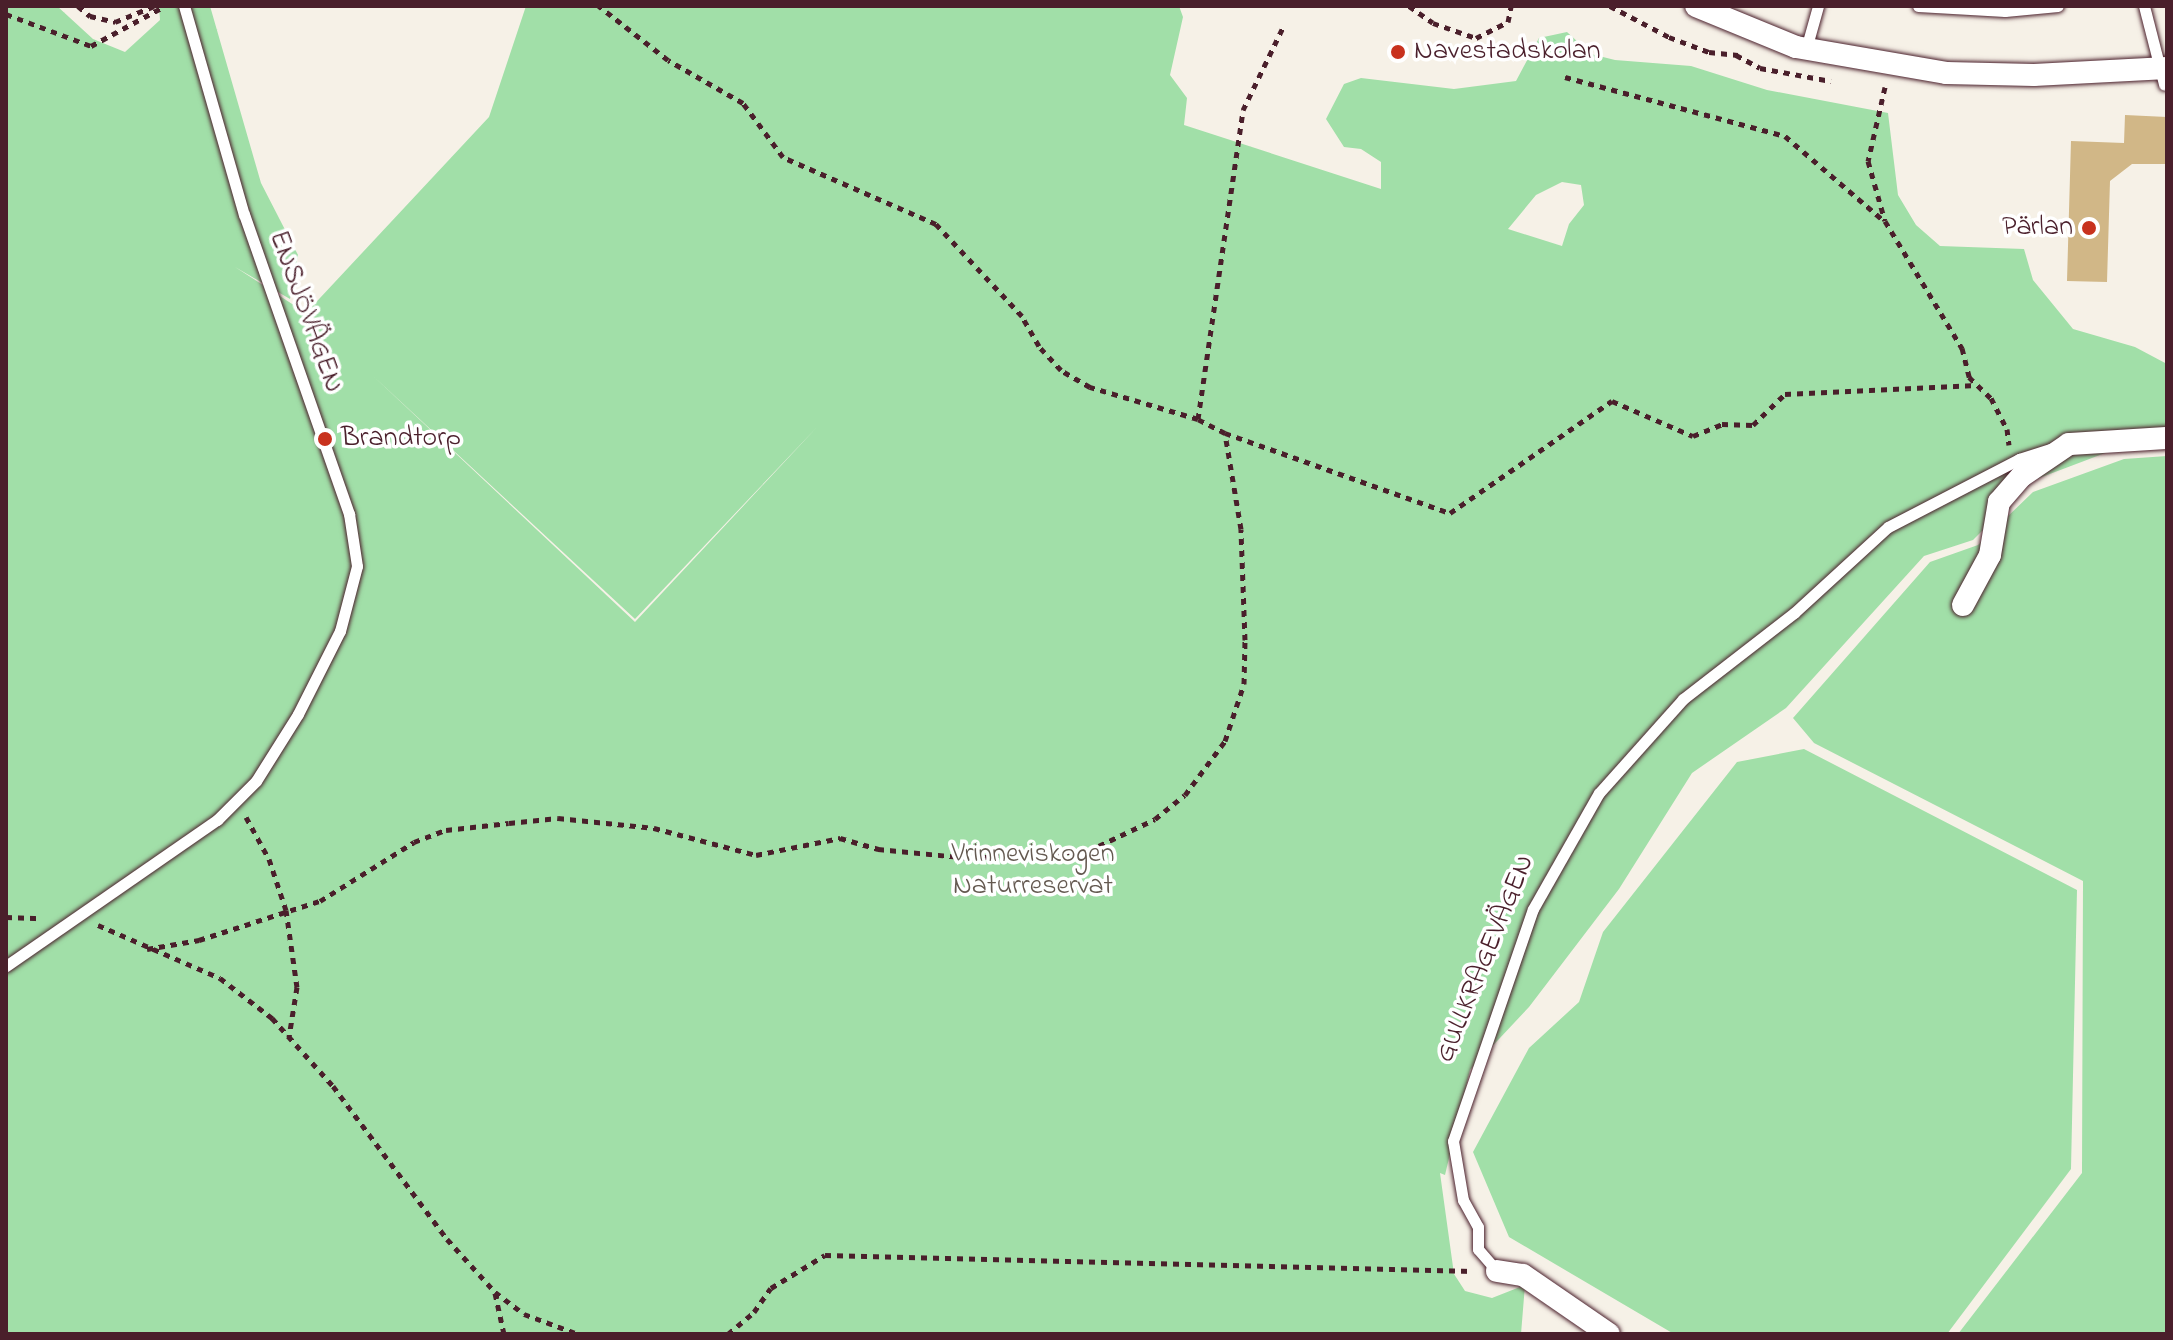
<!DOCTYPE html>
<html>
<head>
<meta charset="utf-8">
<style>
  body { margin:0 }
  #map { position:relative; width:2173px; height:1340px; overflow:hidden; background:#f6f1e7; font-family:"Indie Flower",sans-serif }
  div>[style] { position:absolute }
  .green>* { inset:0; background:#a1dfa8 }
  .building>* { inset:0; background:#d1b787 }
  .path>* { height:5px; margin-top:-2.5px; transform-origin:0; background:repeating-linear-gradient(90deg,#4a1f2b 0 6px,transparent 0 12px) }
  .roads { filter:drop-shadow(0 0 2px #4a1f2b) drop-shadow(0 0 2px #4a1f2b) }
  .service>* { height:11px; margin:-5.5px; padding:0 5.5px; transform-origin:5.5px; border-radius:5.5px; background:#fff }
  .minor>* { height:22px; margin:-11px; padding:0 11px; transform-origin:11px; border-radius:11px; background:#fff }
  .dots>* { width:22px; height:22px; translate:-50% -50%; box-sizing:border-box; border:4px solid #fff; border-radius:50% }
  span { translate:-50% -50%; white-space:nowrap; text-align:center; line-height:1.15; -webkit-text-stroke:7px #fff; paint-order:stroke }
  .poi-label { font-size:28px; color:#4a1f2b }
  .left { translate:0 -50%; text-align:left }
  .right { translate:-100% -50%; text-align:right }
  .street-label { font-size:28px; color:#4a1f2b }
  .park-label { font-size:28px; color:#645950 }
  .frame { position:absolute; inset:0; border:8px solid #4a1f2b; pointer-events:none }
</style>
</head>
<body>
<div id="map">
  <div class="green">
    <i style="clip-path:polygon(evenodd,6px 6px,57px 6px,93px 39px,125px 52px,160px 20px,159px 6px,210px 6px,261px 183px,298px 255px,290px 299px,235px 267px,306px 313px,489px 117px,526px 6px,1179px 6px,1183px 17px,1170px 75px,1187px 98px,1184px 125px,1381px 189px,1381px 162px,1361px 149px,1344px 147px,1326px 119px,1344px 84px,1361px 78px,1454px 89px,1516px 81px,1539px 38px,1567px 32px,1591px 54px,1615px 60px,1691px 66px,1767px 90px,1888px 113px,1898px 195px,1916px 225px,1940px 246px,2024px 249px,2033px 280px,2073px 329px,2135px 347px,2167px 364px,2167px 447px,2121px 447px,1997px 494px,1990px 523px,1973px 540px,1924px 556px,1786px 708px,1692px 773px,1619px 889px,1529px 1007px,1470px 1070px,1445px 1175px,1440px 1173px,1454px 1274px,1465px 1291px,1492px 1298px,1525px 1285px,1521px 1334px,6px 1334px,6px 6px,1562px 182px,1581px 185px,1584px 205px,1569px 224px,1562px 246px,1508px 229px,1536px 195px,1562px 182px,6px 6px,371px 374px,635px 619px,818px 426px,635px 622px,371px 374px)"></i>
    <i style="clip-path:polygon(2167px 456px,2167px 1334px,1958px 1334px,2082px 1173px,2083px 881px,1814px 743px,1793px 718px,1930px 562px,1978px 545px,2033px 492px,2124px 459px)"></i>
    <i style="clip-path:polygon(1804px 749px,2077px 890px,2071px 1169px,1947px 1334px,1674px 1334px,1509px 1237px,1473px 1152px,1529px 1048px,1579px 1002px,1603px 932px,1737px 762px)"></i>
  </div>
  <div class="building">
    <i style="clip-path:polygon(2125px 115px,2167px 117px,2167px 164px,2132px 164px,2110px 181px,2107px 282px,2067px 281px,2071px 141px,2124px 143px)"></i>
  </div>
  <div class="path">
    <i style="left:78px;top:6px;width:16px;rotate:40deg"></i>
    <i style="left:90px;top:16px;width:26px;rotate:13deg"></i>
    <i style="left:115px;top:22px;width:42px;rotate:-22.3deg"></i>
    <i style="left:1409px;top:6px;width:29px;rotate:35deg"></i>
    <i style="left:1433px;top:23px;width:46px;rotate:19.2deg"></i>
    <i style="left:1476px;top:38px;width:36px;rotate:-27deg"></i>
    <i style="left:1508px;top:22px;width:16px;rotate:-79deg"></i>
    <i style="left:1610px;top:6px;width:67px;rotate:27.7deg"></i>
    <i style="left:1669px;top:37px;width:43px;rotate:20.6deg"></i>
    <i style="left:1709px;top:52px;width:29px;rotate:6deg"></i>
    <i style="left:6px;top:14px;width:91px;rotate:20.6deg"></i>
    <i style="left:91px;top:46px;width:84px;rotate:-28.4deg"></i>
    <i style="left:1736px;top:55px;width:27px;rotate:28deg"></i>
    <i style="left:1760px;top:68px;width:72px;rotate:10.4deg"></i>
    <i style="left:1565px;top:77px;width:228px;rotate:15deg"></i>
    <i style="left:1785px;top:136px;width:130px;rotate:40.6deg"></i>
    <i style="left:1885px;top:87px;width:76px;rotate:102.9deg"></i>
    <i style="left:1868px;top:161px;width:62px;rotate:74.2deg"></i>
    <i style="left:1885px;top:221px;width:149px;rotate:58.8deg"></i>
    <i style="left:1962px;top:348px;width:30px;rotate:76deg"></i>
    <i style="left:1969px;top:377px;width:30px;rotate:44deg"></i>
    <i style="left:1991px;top:398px;width:35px;rotate:63deg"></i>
    <i style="left:2007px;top:429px;width:16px;rotate:83deg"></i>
    <i style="left:1198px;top:419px;width:312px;rotate:-81.7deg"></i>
    <i style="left:1243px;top:110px;width:94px;rotate:-64.2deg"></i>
    <i style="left:1225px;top:433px;width:239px;rotate:19.6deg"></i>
    <i style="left:1450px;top:513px;width:197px;rotate:-34.7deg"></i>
    <i style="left:1612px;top:401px;width:88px;rotate:23.4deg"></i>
    <i style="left:1693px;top:436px;width:31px;rotate:-22deg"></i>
    <i style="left:1722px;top:424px;width:31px;rotate:2deg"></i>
    <i style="left:1753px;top:425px;width:45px;rotate:-44.1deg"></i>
    <i style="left:1785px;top:394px;width:192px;rotate:-2.7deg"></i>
    <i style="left:246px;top:817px;width:48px;rotate:61.3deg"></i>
    <i style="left:269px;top:859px;width:54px;rotate:71.6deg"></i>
    <i style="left:286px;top:910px;width:78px;rotate:81.9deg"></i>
    <i style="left:297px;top:987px;width:51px;rotate:99.1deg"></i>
    <i style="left:6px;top:917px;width:35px;rotate:2deg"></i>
    <i style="left:98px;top:925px;width:133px;rotate:23.5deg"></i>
    <i style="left:220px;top:978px;width:66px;rotate:37.6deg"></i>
    <i style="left:272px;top:1018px;width:91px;rotate:48.1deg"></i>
    <i style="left:333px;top:1086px;width:191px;rotate:53.3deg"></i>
    <i style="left:447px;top:1239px;width:72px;rotate:47.8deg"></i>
    <i style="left:495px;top:1292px;width:36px;rotate:37deg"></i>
    <i style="left:524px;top:1314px;width:58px;rotate:20.3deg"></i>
    <i style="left:147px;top:949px;width:53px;rotate:-9.8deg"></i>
    <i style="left:199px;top:940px;width:127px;rotate:-17.9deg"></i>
    <i style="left:320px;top:901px;width:111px;rotate:-32.1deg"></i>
    <i style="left:414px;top:842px;width:34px;rotate:-21deg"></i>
    <i style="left:446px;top:830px;width:63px;rotate:-6.3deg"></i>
    <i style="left:509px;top:823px;width:49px;rotate:-5.8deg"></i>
    <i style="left:558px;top:818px;width:97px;rotate:5.9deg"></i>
    <i style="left:654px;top:828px;width:106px;rotate:14.8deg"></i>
    <i style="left:756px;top:855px;width:86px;rotate:-11.4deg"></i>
    <i style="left:840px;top:838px;width:40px;rotate:16deg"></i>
    <i style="left:878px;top:849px;width:91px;rotate:5.6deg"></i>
    <i style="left:969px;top:858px;width:119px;rotate:-3.4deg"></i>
    <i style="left:1088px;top:851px;width:74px;rotate:-25.5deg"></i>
    <i style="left:1155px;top:819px;width:38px;rotate:-39deg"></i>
    <i style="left:1185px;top:795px;width:67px;rotate:-53.5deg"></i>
    <i style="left:1225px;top:741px;width:60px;rotate:-71.6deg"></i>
    <i style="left:1244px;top:684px;width:44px;rotate:-88.7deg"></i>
    <i style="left:1245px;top:640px;width:111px;rotate:-92.1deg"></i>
    <i style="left:1241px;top:529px;width:97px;rotate:-99.5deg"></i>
    <i style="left:1225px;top:433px;width:30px;rotate:-153deg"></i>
    <i style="left:1198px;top:419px;width:113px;rotate:-163.5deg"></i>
    <i style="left:1090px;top:387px;width:34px;rotate:-150deg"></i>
    <i style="left:1061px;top:370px;width:33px;rotate:-133deg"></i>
    <i style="left:1039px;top:346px;width:34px;rotate:-120deg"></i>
    <i style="left:1022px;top:316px;width:126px;rotate:-133.1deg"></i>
    <i style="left:936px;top:224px;width:167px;rotate:-156.4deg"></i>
    <i style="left:783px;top:157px;width:67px;rotate:-126.5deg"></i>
    <i style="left:743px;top:103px;width:86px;rotate:-150.2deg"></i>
    <i style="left:668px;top:60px;width:88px;rotate:-142deg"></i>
    <i style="left:495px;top:1293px;width:42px;rotate:77.6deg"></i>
    <i style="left:728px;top:1334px;width:34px;rotate:-40deg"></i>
    <i style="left:754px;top:1312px;width:29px;rotate:-55deg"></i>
    <i style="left:771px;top:1288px;width:63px;rotate:-31.4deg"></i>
    <i style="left:825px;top:1255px;width:648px;rotate:1.41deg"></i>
  </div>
  <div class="roads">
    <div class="service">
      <i style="left:1918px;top:6px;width:87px;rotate:3.3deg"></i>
      <i style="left:2005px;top:11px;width:53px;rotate:-5.4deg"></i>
      <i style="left:2144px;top:6px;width:81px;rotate:75.6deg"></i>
      <i style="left:1806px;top:49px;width:45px;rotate:-74.4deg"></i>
      <i style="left:6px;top:966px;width:257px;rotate:-34.7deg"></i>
      <i style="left:217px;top:820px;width:55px;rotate:-45deg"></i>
      <i style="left:256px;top:781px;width:79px;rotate:-57.9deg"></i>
      <i style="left:298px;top:714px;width:93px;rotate:-63.2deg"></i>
      <i style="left:340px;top:631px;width:67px;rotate:-75.3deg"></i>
      <i style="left:357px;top:566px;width:53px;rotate:-98.7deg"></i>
      <i style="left:349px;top:514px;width:317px;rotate:-109.3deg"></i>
      <i style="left:244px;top:215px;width:217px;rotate:-106deg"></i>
      <i style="left:1497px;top:1271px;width:29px;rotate:-131deg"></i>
      <i style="left:1478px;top:1249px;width:22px;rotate:-90deg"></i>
      <i style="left:1478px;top:1227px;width:31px;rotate:-119deg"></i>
      <i style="left:1463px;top:1200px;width:60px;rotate:-99.6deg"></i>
      <i style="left:1453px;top:1141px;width:245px;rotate:-71deg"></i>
      <i style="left:1533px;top:909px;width:133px;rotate:-60.4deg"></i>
      <i style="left:1599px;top:793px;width:126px;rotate:-48.2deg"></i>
      <i style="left:1683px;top:699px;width:140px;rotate:-37.8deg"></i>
      <i style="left:1794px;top:613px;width:127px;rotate:-42.5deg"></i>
      <i style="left:1888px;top:527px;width:148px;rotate:-27.4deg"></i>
      <i style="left:2019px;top:459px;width:32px;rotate:-18deg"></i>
    </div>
    <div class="minor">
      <i style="left:1696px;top:6px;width:108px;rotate:22.3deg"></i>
      <i style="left:1796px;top:47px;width:152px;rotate:9.8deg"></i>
      <i style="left:1946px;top:73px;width:88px;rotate:1.3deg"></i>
      <i style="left:2034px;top:75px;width:133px;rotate:-3deg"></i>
      <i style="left:1963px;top:605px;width:57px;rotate:-61.6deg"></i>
      <i style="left:1990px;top:555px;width:54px;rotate:-80.4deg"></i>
      <i style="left:1999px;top:502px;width:35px;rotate:-49deg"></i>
      <i style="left:2022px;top:476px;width:57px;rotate:-34.2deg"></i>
      <i style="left:2069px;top:444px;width:98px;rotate:-3.5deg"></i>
      <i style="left:1497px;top:1271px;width:26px;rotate:9deg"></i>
      <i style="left:1523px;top:1275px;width:104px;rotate:34.5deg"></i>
    </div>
  </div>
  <div class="dots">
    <i style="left:1398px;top:52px;background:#c8321e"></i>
    <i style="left:2089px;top:228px;background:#c8321e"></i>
    <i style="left:325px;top:439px;background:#c8321e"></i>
  </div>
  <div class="poi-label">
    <span class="left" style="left:1414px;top:52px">Navestadskolan</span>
    <span class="right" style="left:2073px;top:228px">Pärlan</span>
    <span class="left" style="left:341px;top:439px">Brandtorp</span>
  </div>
  <div class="street-label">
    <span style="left:305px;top:312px;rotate:70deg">ENSJÖVÄGEN</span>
    <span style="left:1486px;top:959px;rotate:-68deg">GULLKRAGEVÄGEN</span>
  </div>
  <div class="park-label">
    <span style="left:1033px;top:871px">Vrinneviskogen<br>Naturreservat</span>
  </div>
  <div class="frame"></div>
</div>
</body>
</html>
